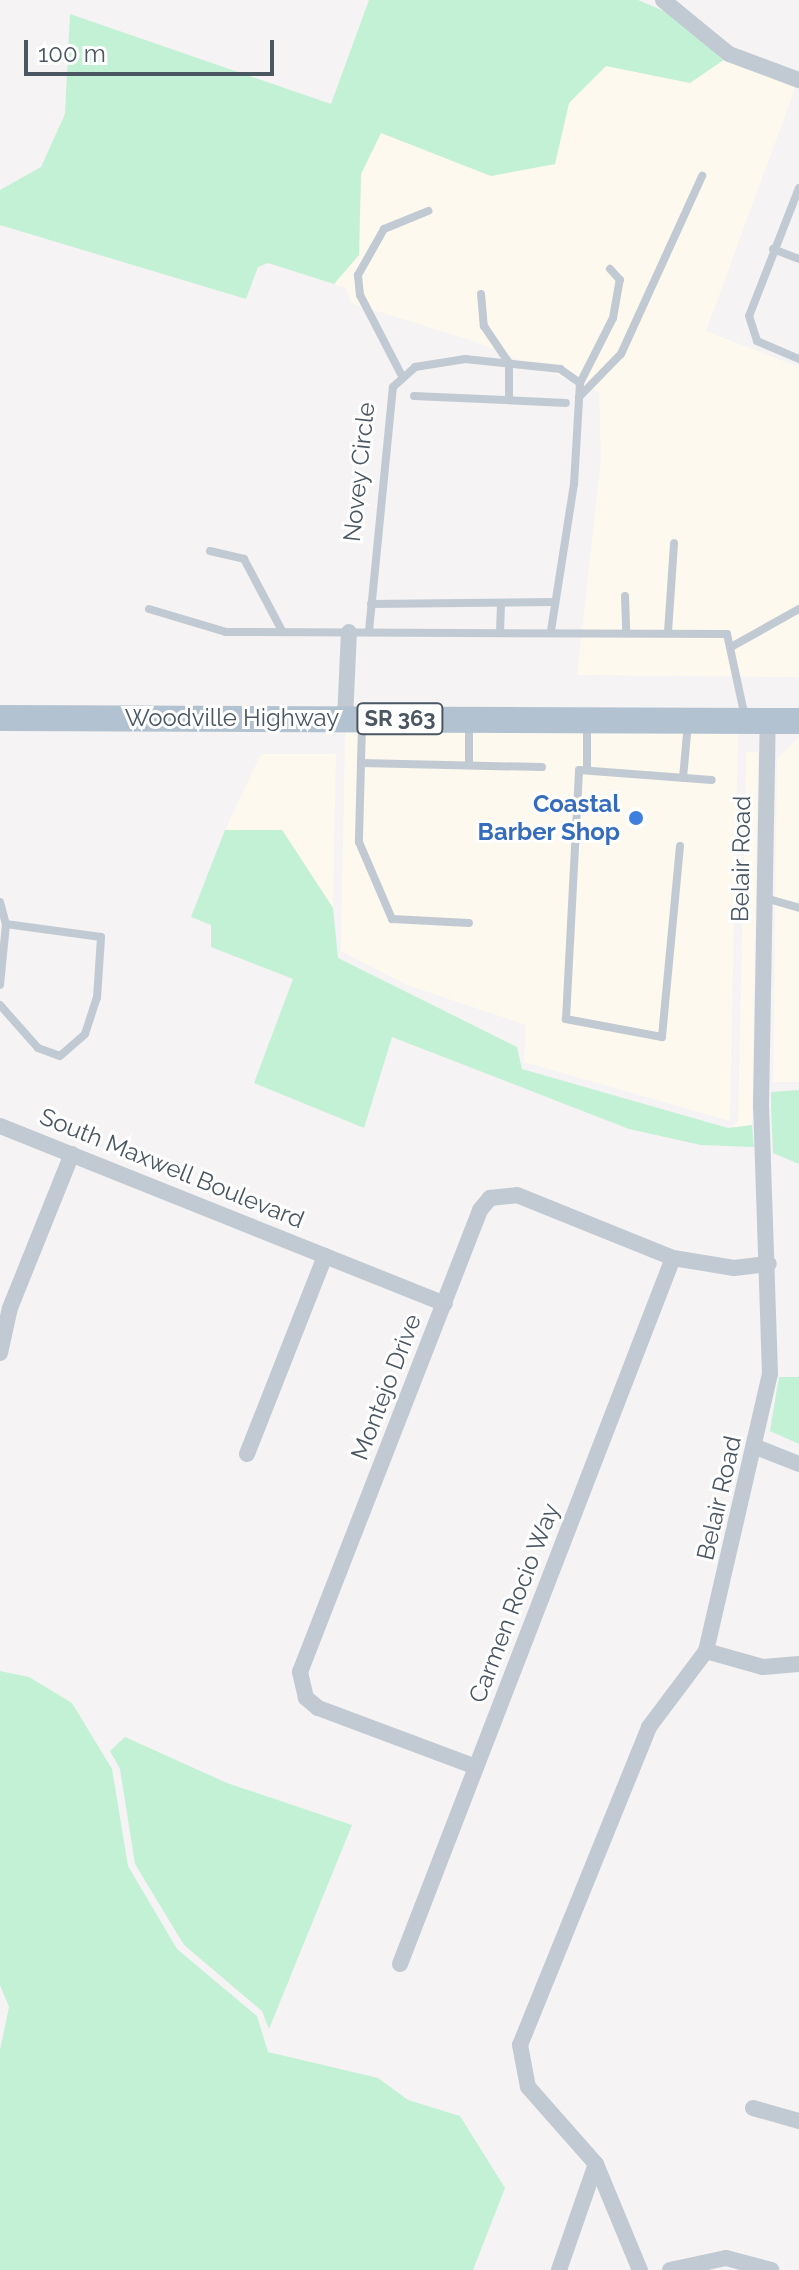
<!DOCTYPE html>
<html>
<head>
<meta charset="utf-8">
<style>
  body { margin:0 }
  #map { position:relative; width:799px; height:2270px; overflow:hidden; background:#f5f3f3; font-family:Raleway,sans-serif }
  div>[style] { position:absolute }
  .commercial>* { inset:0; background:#fdf9ef }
  .green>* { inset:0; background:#c3f1d5 }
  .service>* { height:8px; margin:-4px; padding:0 4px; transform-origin:4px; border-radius:4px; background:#c1cad2 }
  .minor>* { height:16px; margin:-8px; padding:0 8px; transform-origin:8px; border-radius:8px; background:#c1cad2 }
  .primary>* { height:26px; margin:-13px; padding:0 13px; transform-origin:13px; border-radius:13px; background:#b3c2d1 }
  .dots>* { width:22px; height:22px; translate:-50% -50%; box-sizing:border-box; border:4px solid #fff; border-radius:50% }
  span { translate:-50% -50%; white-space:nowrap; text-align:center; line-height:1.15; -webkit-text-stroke:6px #fff; paint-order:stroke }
  .shield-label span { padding:2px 6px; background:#fff; border:2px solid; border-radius:6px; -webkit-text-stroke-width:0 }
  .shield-label { font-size:22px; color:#4a5661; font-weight:700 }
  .street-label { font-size:24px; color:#4a5661 }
  .shop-label { font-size:24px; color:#366cbe; font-weight:700 }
  .right { translate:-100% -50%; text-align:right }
  .scale { position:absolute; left:24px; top:40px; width:250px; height:36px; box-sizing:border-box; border:4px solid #4a5661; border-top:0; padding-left:10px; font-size:24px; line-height:28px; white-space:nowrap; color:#4a5661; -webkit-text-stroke:6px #fff; paint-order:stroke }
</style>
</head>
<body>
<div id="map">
  <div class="commercial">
    <i style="clip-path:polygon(725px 59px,796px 86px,706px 331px,799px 367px,799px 677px,577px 675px,601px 459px,599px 392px,476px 342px,351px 303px,346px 288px,334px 284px,359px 255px,361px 174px,381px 133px,491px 176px,555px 164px,569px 103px,606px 66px,690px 83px)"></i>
    <i style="clip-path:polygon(345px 732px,738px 733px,730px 1121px,524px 1062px,526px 1025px,407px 985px,341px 951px)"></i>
    <i style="clip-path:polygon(799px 737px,799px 1082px,773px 1082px,777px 758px)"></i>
    <i style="clip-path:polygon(746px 752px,758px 752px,752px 1125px,737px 1128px,731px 1126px,738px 1122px)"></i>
    <i style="clip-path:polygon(261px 754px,336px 754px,333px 908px,283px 830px,225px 830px)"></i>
  </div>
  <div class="green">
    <i style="clip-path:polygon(369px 0,638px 0,699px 26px,725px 59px,690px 83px,606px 66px,569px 103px,555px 164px,491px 176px,381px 133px,361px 174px,359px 255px,334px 284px,268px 263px,258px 267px,246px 299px,0 225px,0 190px,41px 167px,65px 114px,70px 14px,331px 104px)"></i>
    <i style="clip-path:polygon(225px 830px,282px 830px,333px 908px,338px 958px,517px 1047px,522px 1069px,728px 1128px,752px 1125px,754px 1147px,701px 1145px,629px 1129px,392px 1037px,364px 1128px,254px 1083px,293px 979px,211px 947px,211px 925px,191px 917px)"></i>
    <i style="clip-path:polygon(799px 1090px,799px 1164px,773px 1153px,771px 1107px,771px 1092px)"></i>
    <i style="clip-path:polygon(779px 1377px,799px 1377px,799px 1444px,770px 1431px)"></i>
    <i style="clip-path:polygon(0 1671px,29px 1677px,72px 1703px,112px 1769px,128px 1866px,177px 1949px,257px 2016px,268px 2052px,378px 2078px,408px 2100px,460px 2116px,505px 2188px,473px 2270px,0 2270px,0 2050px,9px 2007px,0 1985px)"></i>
    <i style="clip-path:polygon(125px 1737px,227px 1783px,352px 1825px,269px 2029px,262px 2011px,184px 1945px,135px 1864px,120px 1769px,110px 1751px)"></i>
  </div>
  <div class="service">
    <i style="left:799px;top:188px;width:137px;rotate:111.3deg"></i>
    <i style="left:749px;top:316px;width:26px;rotate:72deg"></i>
    <i style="left:757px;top:341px;width:46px;rotate:23.2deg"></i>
    <i style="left:773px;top:249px;width:28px;rotate:21deg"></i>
    <i style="left:481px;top:294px;width:32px;rotate:85deg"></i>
    <i style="left:484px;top:326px;width:45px;rotate:56deg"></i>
    <i style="left:509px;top:363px;width:37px;rotate:90deg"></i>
    <i style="left:402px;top:376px;width:91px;rotate:-117.4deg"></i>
    <i style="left:360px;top:295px;width:20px;rotate:-96deg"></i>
    <i style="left:358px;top:275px;width:53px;rotate:-60.5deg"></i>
    <i style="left:384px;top:229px;width:48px;rotate:-22.2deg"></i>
    <i style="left:580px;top:383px;width:73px;rotate:-63.1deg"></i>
    <i style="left:613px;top:318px;width:39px;rotate:-80deg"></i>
    <i style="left:620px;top:280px;width:15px;rotate:-132deg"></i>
    <i style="left:414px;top:396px;width:152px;rotate:2.6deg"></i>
    <i style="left:579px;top:397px;width:60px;rotate:-45.7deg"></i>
    <i style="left:621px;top:354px;width:196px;rotate:-65.5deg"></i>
    <i style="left:210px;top:551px;width:35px;rotate:13deg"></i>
    <i style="left:244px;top:559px;width:79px;rotate:62.1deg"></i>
    <i style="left:625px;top:596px;width:35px;rotate:88deg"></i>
    <i style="left:371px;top:604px;width:184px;rotate:-0.6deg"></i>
    <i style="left:149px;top:609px;width:80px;rotate:16.6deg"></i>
    <i style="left:226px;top:632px;width:501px;rotate:0.23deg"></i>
    <i style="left:727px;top:634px;width:85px;rotate:77.8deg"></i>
    <i style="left:369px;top:631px;width:245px;rotate:-84.4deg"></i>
    <i style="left:393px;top:387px;width:30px;rotate:-42deg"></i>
    <i style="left:415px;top:367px;width:51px;rotate:-9.1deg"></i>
    <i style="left:465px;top:359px;width:96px;rotate:6deg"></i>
    <i style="left:560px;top:369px;width:24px;rotate:35deg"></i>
    <i style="left:580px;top:383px;width:101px;rotate:93.4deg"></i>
    <i style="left:574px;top:484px;width:149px;rotate:98.9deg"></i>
    <i style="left:500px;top:632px;width:29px;rotate:-88deg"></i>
    <i style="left:668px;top:632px;width:89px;rotate:-86.1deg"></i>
    <i style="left:731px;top:647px;width:78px;rotate:-29.2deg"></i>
    <i style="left:362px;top:724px;width:118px;rotate:91.5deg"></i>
    <i style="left:359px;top:842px;width:84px;rotate:66.8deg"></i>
    <i style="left:392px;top:919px;width:77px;rotate:3deg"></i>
    <i style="left:361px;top:763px;width:181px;rotate:1.3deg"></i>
    <i style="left:469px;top:765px;width:43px;rotate:-90deg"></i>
    <i style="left:587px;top:770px;width:47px;rotate:-90deg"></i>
    <i style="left:683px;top:778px;width:55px;rotate:-84.8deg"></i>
    <i style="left:680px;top:846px;width:192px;rotate:95.4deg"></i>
    <i style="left:662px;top:1037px;width:98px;rotate:-169.4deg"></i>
    <i style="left:566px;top:1019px;width:249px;rotate:-87deg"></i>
    <i style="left:579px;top:770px;width:133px;rotate:4.3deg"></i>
    <i style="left:765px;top:898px;width:35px;rotate:16deg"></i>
    <i style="left:0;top:902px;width:23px;rotate:75deg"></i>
    <i style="left:6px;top:924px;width:61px;rotate:95.6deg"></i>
    <i style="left:0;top:1005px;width:57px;rotate:48.5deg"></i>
    <i style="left:38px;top:1048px;width:23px;rotate:20deg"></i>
    <i style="left:60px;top:1056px;width:33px;rotate:-41deg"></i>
    <i style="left:85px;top:1034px;width:38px;rotate:-72deg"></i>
    <i style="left:97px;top:998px;width:61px;rotate:-86.2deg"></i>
    <i style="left:101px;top:937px;width:96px;rotate:-172.2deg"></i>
  </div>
  <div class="minor">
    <i style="left:663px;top:0;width:85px;rotate:39.3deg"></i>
    <i style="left:729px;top:54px;width:75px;rotate:20.4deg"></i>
    <i style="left:345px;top:719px;width:87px;rotate:-87.4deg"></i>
    <i style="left:0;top:1126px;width:479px;rotate:21.8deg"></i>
    <i style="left:0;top:1353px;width:46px;rotate:-77.5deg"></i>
    <i style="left:10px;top:1308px;width:166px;rotate:-68.1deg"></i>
    <i style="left:756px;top:1447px;width:46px;rotate:21.6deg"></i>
    <i style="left:247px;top:1454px;width:213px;rotate:-68.5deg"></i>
    <i style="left:706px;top:1651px;width:59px;rotate:15.7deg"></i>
    <i style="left:763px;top:1667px;width:36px;rotate:-5deg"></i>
    <i style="left:476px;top:1767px;width:169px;rotate:-159.5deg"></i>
    <i style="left:318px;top:1708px;width:16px;rotate:-140deg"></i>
    <i style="left:306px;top:1698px;width:27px;rotate:-103deg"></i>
    <i style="left:300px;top:1672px;width:496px;rotate:-68.7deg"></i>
    <i style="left:480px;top:1210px;width:16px;rotate:-50deg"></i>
    <i style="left:490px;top:1198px;width:27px;rotate:-6deg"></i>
    <i style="left:517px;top:1195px;width:168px;rotate:22deg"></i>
    <i style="left:673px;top:1258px;width:62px;rotate:9.3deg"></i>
    <i style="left:734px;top:1268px;width:35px;rotate:-7deg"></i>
    <i style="left:400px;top:1964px;width:757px;rotate:-68.86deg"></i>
    <i style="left:753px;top:2108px;width:48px;rotate:15.8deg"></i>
    <i style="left:596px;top:2164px;width:115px;rotate:67.5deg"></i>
    <i style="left:559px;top:2270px;width:112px;rotate:-70.8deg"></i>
    <i style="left:596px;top:2164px;width:103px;rotate:-131.4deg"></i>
    <i style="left:528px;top:2087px;width:43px;rotate:-100.8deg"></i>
    <i style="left:520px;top:2045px;width:343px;rotate:-67.9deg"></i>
    <i style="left:649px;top:1727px;width:95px;rotate:-53.1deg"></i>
    <i style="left:706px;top:1651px;width:284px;rotate:-77deg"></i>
    <i style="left:770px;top:1374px;width:267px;rotate:-91.9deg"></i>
    <i style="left:761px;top:1107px;width:386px;rotate:-89deg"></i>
    <i style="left:670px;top:2270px;width:57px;rotate:-12.1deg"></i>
    <i style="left:726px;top:2258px;width:47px;rotate:14.9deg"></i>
  </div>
  <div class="primary">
    <i style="left:0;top:718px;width:799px;rotate:0.22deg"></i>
  </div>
  <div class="dots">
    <i style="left:636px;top:818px;background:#3f7fe0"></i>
  </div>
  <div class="shield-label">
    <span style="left:400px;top:719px">SR 363</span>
  </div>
  <div class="street-label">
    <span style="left:359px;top:472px;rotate:-84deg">Novey Circle</span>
    <span style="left:232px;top:718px">Woodville Highway</span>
    <span style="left:741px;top:859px;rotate:-89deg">Belair Road</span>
    <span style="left:172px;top:1168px;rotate:22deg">South Maxwell Boulevard</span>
    <span style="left:386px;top:1387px;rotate:-69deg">Montejo Drive</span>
    <span style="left:719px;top:1498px;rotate:-77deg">Belair Road</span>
    <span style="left:514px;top:1603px;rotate:-69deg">Carmen Rocio Way</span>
  </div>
  <div class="shop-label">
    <span class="right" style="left:620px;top:818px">Coastal<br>Barber Shop</span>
  </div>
  <div class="scale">100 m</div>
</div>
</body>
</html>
